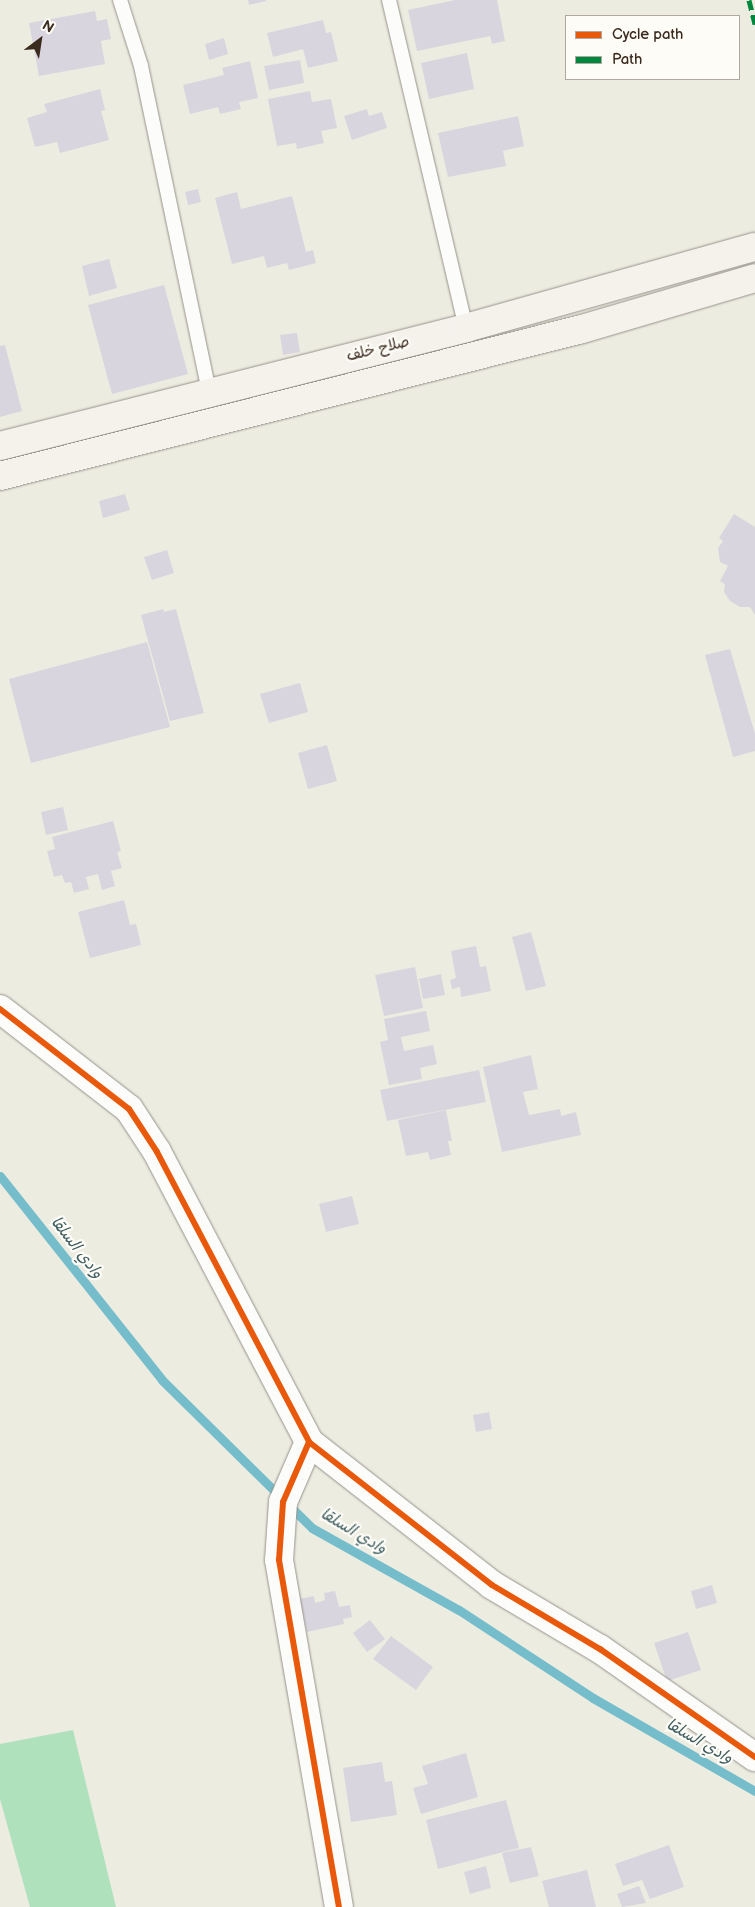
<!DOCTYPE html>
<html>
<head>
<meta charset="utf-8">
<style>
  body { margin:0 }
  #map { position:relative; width:755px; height:1907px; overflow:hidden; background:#edece1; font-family:"Balsamiq Sans","Playpen Sans Arabic",sans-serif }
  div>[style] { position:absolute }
  .green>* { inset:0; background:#afe1bc }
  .stream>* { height:9px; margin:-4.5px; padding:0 4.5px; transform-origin:4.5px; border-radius:4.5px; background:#75bdcb }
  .building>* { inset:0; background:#d9d5de }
  .roads { filter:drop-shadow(0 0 1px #96928a) drop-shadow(0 0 1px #96928a) }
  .service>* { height:14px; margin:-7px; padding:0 7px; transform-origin:7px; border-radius:7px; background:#fcfcfa }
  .minor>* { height:28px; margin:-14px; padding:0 14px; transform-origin:14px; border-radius:14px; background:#fcfcfa }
  .secondary>* { height:28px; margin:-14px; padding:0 14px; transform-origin:14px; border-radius:14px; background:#f5f2ec }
  .quiet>* { height:5px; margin-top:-2.5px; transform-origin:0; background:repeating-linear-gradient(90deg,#00873e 0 10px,transparent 0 15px) }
  .cycleway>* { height:6px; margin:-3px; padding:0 3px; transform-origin:3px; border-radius:3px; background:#e8590c }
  span { translate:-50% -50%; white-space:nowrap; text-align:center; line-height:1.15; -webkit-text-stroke:4.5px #fdfcf7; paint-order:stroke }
  .street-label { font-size:15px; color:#3b2a1e }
  .water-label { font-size:16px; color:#3e5d60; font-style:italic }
  .legend { position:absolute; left:565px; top:15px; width:175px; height:65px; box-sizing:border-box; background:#fdfcf7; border:1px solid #afa8a0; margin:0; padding:6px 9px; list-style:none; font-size:15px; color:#3b2a1e }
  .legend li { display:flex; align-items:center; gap:10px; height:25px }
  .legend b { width:25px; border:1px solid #afa8a0 }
  .north { position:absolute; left:15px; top:15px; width:50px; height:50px; -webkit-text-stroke:4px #fdfcf7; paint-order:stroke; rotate:31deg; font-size:14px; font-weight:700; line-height:20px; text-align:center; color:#3b2a1e }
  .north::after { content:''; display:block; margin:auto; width:18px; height:22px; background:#3b2a1e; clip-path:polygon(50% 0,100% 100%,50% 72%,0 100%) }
</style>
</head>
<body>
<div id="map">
  <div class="green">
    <i style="clip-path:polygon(73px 1730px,116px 1907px,30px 1907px,0 1799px,0 1744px)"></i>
  </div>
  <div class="stream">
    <i style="left:0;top:1176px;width:260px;rotate:51.5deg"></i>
    <i style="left:162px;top:1380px;width:211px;rotate:44.6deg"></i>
    <i style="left:312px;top:1528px;width:168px;rotate:29.2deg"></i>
    <i style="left:459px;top:1610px;width:160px;rotate:33.3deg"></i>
    <i style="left:593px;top:1698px;width:187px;rotate:29.9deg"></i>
  </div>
  <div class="building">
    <i style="clip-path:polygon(248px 0,266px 0,266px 1px,249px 5px)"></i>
    <i style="clip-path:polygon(455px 0,497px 0,505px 41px,492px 44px,490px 36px,417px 51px,408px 10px)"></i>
    <i style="clip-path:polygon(95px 11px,97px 21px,107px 19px,111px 39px,101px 41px,105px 64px,39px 76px,29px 23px)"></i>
    <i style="clip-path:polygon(323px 20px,326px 33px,331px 32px,338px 61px,308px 68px,303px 49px,273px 57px,267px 33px)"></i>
    <i style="clip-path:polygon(224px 38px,228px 54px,209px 60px,205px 44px)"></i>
    <i style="clip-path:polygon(467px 53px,474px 89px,429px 99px,421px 63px)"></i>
    <i style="clip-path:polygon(300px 60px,304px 83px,269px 90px,264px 66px)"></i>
    <i style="clip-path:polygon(250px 61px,258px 98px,239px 102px,241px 109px,220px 114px,218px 107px,190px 114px,183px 85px,224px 75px,222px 68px)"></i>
    <i style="clip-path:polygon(100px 89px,105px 110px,101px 111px,109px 140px,60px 153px,57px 142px,35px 147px,27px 118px,47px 112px,44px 104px)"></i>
    <i style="clip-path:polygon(310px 91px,312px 102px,331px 99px,337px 128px,321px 131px,324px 143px,297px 149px,296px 143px,277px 146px,268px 99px)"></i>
    <i style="clip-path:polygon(367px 109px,369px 116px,382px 112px,387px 128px,352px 140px,344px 116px)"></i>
    <i style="clip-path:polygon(518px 116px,524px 146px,503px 151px,506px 166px,448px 177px,438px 133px)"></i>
    <i style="clip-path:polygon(198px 189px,201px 202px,188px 205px,185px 192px)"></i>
    <i style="clip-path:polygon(237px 192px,241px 209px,292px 196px,306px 252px,313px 250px,316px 263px,289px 270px,287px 263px,267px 268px,264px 256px,232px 264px,215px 198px)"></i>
    <i style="clip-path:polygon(109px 259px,117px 288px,89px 296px,82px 266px)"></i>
    <i style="clip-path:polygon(164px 285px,188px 374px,112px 394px,88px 305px)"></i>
    <i style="clip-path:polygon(297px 333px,300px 352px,283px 355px,280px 335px)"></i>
    <i style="clip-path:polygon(5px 345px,22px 411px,0 417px,0 346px)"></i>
    <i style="clip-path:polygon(125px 494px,130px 510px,103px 518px,99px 501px)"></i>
    <i style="clip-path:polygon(734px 514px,755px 527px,755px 615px,750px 607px,740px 607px,730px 601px,724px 592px,725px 584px,720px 581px,728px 566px,720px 562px,718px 548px,723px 541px,719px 538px)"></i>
    <i style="clip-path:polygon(167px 550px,174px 573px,152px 580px,144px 557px)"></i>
    <i style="clip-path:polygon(163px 609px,164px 612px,176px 609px,204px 713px,170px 721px,141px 615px)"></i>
    <i style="clip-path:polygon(147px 642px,170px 727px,31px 763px,9px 679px)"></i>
    <i style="clip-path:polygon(730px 649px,755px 734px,755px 751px,733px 757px,705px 655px)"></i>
    <i style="clip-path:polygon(300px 683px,308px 712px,269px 723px,260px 694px)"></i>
    <i style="clip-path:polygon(327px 745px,337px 781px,308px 789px,298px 753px)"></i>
    <i style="clip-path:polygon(63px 807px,68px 830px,46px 835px,41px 812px)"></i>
    <i style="clip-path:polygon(113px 821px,121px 851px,117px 852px,122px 868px,111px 871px,115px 886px,102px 890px,98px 874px,86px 877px,89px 889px,74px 893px,71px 882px,65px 883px,62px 875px,54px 877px,47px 851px,55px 849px,52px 837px)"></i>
    <i style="clip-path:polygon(124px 900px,130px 925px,136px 924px,141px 945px,90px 958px,78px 912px)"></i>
    <i style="clip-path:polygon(531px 932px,546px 986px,526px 991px,512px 937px)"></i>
    <i style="clip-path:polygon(476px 946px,480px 967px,486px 966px,491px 991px,461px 997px,460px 987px,452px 989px,450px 980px,456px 978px,451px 951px)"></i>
    <i style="clip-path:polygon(415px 967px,423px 1008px,384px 1016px,375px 975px)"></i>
    <i style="clip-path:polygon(441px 974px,445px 995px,423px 999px,419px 979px)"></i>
    <i style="clip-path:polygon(426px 1011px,430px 1031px,401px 1037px,404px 1051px,433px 1045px,437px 1064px,420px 1068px,422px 1079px,389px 1085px,380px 1042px,388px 1040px,384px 1019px)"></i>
    <i style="clip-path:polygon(531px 1055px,538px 1089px,523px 1092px,529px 1115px,560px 1109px,561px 1116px,576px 1112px,581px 1135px,502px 1152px,483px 1067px)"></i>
    <i style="clip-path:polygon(479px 1070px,486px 1102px,387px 1121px,380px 1090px)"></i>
    <i style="clip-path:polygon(446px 1110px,452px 1141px,448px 1141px,451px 1155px,430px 1160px,428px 1152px,406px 1156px,398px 1120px)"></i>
    <i style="clip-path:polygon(352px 1196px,359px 1224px,326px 1232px,319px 1204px)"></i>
    <i style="clip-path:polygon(489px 1412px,492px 1429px,476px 1432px,473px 1415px)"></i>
    <i style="clip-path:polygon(712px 1585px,717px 1603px,696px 1609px,691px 1591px)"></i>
    <i style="clip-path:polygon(335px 1591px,339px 1607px,350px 1605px,352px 1617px,343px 1619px,344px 1624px,307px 1632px,299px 1599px,314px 1596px,315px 1603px,325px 1600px,324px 1593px)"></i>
    <i style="clip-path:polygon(370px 1620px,385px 1639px,367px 1652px,353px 1633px)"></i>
    <i style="clip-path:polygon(688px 1632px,701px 1670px,667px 1681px,654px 1643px)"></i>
    <i style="clip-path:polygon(391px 1636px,433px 1667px,416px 1690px,373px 1659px)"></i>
    <i style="clip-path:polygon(466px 1753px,478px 1797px,421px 1814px,413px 1788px,428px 1784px,422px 1766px)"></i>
    <i style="clip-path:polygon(382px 1762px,385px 1782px,392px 1781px,397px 1815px,351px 1822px,343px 1768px)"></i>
    <i style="clip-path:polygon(506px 1800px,519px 1848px,438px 1869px,426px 1820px)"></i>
    <i style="clip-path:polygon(669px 1845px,684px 1887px,650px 1899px,642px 1880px,623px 1886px,615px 1864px)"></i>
    <i style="clip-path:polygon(531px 1847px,539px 1876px,510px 1883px,502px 1853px)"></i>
    <i style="clip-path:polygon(486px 1866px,491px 1888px,470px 1894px,464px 1872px)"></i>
    <i style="clip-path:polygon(587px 1870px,596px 1907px,549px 1907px,542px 1881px)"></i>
    <i style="clip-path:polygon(639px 1886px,646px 1903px,622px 1907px,617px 1894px)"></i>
  </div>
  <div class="roads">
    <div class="service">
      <i style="left:120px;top:0;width:69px;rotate:72.3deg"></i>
      <i style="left:141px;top:66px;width:332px;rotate:78.2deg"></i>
      <i style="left:389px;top:0;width:337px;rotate:76.8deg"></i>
    </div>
    <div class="minor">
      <i style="left:0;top:1009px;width:163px;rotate:37.8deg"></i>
      <i style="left:129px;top:1109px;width:51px;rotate:56.9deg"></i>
      <i style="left:157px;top:1152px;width:327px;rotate:62.3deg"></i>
      <i style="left:309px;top:1442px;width:232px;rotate:38deg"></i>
      <i style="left:492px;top:1585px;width:126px;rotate:30.7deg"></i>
      <i style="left:600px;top:1649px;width:189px;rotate:34.9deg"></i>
      <i style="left:309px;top:1442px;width:65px;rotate:113.4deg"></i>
      <i style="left:283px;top:1502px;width:58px;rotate:93.9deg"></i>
      <i style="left:279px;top:1560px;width:352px;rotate:80.2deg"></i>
    </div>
    <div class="secondary">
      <i style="left:0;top:446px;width:481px;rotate:-14.2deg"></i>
      <i style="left:466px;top:328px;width:300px;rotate:-15.7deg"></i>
      <i style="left:0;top:476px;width:600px;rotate:-14.18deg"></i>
      <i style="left:582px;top:329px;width:180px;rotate:-16.4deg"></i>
    </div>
  </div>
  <div class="quiet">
    <i style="left:749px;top:0;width:25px;rotate:76deg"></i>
  </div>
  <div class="cycleway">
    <i style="left:0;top:1009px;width:163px;rotate:37.8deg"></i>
    <i style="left:129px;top:1109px;width:51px;rotate:56.9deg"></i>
    <i style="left:157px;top:1152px;width:327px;rotate:62.3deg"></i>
    <i style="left:309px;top:1442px;width:232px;rotate:38deg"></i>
    <i style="left:492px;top:1585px;width:126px;rotate:30.7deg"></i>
    <i style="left:600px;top:1649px;width:189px;rotate:34.9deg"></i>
    <i style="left:309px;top:1442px;width:65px;rotate:113.4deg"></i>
    <i style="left:283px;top:1502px;width:58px;rotate:93.9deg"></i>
    <i style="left:279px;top:1560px;width:352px;rotate:80.2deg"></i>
  </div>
  <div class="street-label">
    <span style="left:378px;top:349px;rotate:-14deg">صلاح خلف</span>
  </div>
  <div class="water-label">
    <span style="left:76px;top:1248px;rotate:52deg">وادي السلقا</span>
    <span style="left:353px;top:1532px;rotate:31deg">وادي السلقا</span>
    <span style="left:699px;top:1742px;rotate:30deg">وادي السلقا</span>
  </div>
  <ul class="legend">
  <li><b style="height:6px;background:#e8590c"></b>Cycle path</li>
  <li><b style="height:6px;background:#00873e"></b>Path</li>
  </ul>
  <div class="north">N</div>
</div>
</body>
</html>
